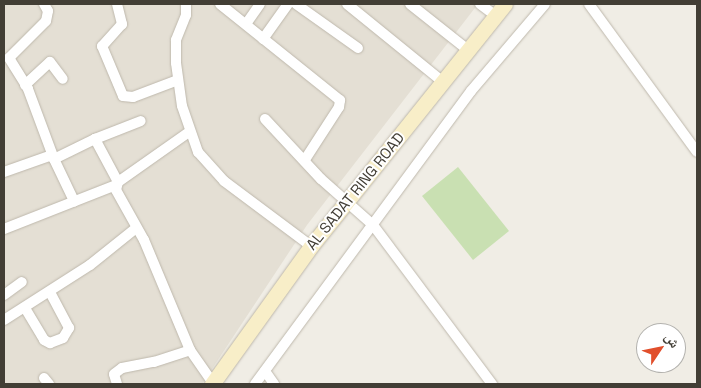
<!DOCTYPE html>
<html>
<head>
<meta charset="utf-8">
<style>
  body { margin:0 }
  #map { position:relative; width:701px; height:388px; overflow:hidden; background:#f0ede5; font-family:"Space Grotesk","Noto Naskh Arabic",sans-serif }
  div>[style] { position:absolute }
  .residential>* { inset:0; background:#e4dfd4 }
  .green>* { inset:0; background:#c9e0b2 }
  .roads { filter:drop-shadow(0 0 1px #beb8ac) drop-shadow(0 0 1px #beb8ac) }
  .street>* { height:10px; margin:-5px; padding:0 5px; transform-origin:5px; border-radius:5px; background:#fff }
  .secondary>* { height:15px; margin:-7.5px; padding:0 7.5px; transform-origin:7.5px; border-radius:7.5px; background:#f8eec8 }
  span { translate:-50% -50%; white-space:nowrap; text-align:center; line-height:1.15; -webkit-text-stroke:4px #fff; paint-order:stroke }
  .street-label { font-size:15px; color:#423e35 }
  .frame { position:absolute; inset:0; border:5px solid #423e35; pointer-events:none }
  .north { position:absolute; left:636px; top:323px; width:50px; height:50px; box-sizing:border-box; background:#fff; border:1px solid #b3b2ae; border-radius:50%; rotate:56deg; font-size:14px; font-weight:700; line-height:20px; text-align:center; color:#423e35 }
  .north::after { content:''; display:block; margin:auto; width:18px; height:22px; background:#e14f2c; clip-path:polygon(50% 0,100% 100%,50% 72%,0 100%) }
</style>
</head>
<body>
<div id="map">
  <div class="residential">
    <i style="clip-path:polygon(4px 4px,478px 4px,307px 225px,202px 384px,4px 384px)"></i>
  </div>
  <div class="green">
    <i style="clip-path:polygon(458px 167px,509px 231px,473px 260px,422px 196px)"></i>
  </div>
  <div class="roads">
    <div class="street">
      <i style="left:44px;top:4px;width:8px;rotate:60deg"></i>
      <i style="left:48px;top:11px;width:10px;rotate:101deg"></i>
      <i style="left:46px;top:21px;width:52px;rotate:135deg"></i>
      <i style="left:9px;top:58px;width:36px;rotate:58deg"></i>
      <i style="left:28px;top:89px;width:75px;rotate:69.6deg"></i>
      <i style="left:54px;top:159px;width:47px;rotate:64.5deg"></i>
      <i style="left:117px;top:4px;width:21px;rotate:76deg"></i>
      <i style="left:122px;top:24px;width:30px;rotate:132deg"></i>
      <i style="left:102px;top:46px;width:54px;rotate:67.2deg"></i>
      <i style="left:123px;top:96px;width:10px;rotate:6deg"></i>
      <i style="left:133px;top:97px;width:48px;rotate:-20.7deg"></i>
      <i style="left:186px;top:4px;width:11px;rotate:90deg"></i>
      <i style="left:186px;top:15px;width:27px;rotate:112deg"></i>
      <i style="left:176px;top:40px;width:23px;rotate:90deg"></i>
      <i style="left:176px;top:63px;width:43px;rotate:82.1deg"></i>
      <i style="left:182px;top:106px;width:49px;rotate:70.8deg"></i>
      <i style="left:198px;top:152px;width:39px;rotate:48deg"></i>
      <i style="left:224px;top:181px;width:109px;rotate:36.8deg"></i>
      <i style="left:220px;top:4px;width:154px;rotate:38.7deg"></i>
      <i style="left:340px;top:100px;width:7px;rotate:98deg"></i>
      <i style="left:339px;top:107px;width:64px;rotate:122.9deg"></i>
      <i style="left:296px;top:4px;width:76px;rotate:35.4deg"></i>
      <i style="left:347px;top:4px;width:124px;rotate:39.1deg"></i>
      <i style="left:410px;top:4px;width:74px;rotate:38.4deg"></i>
      <i style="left:480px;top:4px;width:20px;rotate:37deg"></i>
      <i style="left:589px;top:4px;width:183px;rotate:53.9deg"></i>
      <i style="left:246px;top:24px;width:24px;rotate:-55deg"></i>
      <i style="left:263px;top:39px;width:43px;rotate:-54.5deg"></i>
      <i style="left:25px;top:85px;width:34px;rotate:-43deg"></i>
      <i style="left:50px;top:62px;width:21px;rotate:53deg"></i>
      <i style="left:265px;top:119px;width:82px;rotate:47deg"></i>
      <i style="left:321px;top:179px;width:69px;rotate:41.5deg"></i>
      <i style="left:373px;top:225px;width:199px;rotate:53.2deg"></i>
      <i style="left:189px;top:132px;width:87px;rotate:144.8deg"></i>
      <i style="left:118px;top:182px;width:8px;rotate:104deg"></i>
      <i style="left:116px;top:190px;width:57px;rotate:60.8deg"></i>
      <i style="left:144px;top:240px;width:119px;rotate:67.3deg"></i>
      <i style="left:190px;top:350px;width:40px;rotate:55.1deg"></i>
      <i style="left:54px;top:159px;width:46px;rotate:-26deg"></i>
      <i style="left:4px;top:172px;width:51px;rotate:-19.5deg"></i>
      <i style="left:118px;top:182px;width:49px;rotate:-118.1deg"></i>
      <i style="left:95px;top:139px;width:49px;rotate:-21.4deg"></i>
      <i style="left:4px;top:229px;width:120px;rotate:-21.4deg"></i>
      <i style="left:4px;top:295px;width:22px;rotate:-36deg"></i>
      <i style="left:25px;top:308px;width:37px;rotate:59deg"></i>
      <i style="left:44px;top:340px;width:7px;rotate:27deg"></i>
      <i style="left:50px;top:343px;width:14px;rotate:-21deg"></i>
      <i style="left:63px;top:338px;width:12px;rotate:-59deg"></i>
      <i style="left:69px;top:328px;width:40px;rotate:-118deg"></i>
      <i style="left:4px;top:320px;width:102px;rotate:-32.6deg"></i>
      <i style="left:90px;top:265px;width:59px;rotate:-38.8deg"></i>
      <i style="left:265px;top:371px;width:16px;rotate:55deg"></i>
      <i style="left:44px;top:378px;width:8px;rotate:50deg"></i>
      <i style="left:117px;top:384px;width:10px;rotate:-107deg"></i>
      <i style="left:114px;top:374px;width:10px;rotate:-37deg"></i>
      <i style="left:122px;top:368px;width:33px;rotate:-11deg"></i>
      <i style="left:154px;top:362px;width:38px;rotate:-18deg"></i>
      <i style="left:255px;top:384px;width:364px;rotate:-53.6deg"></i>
      <i style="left:471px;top:91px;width:114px;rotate:-49.6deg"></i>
    </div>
    <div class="secondary">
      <i style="left:212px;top:384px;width:170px;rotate:-54.3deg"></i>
      <i style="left:311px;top:246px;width:310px;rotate:-51.3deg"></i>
    </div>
  </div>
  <div class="street-label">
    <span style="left:355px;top:191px;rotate:-51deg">AL SADAT RING ROAD</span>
  </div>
  <div class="frame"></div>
  <div class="north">ش</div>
</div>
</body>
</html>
